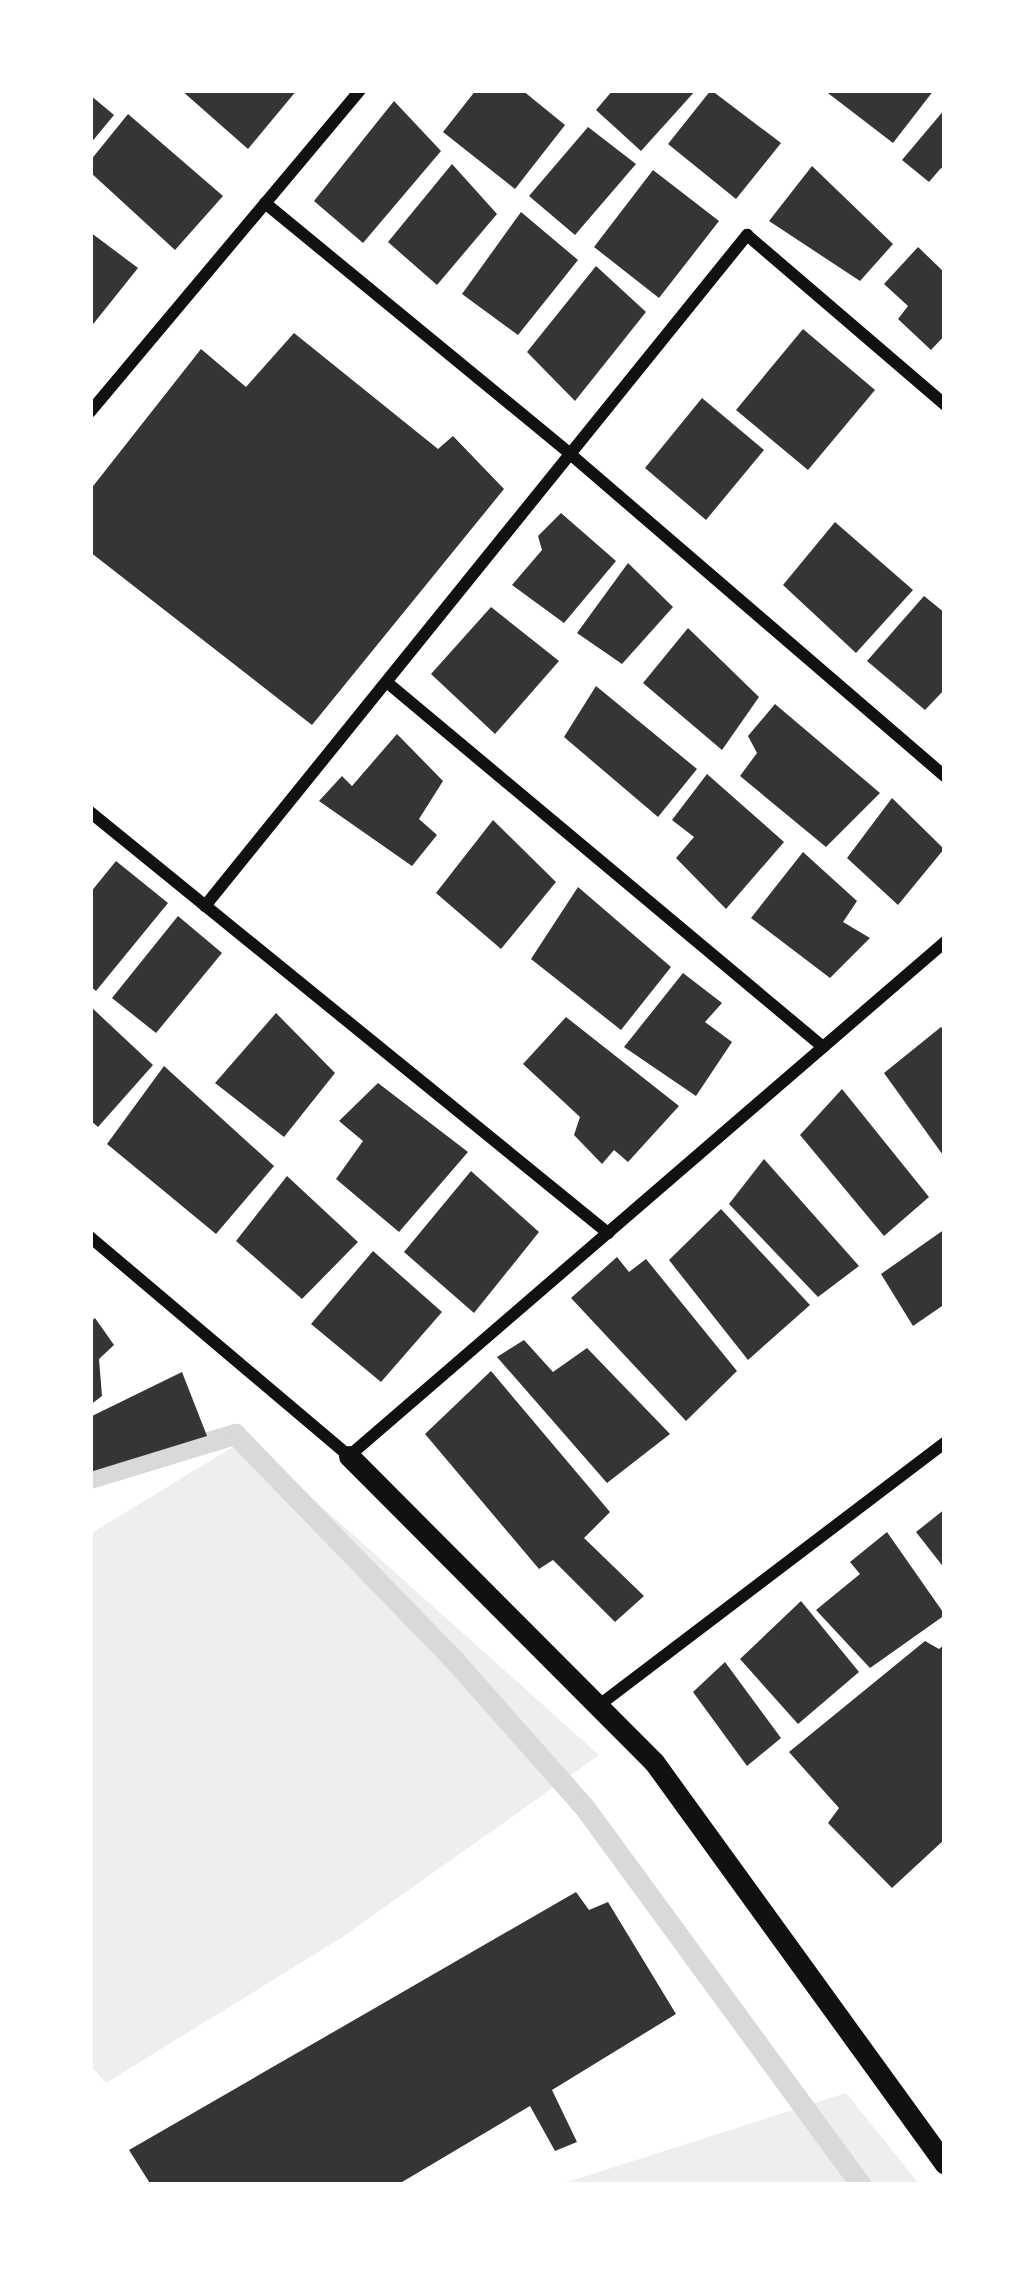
<!DOCTYPE html>
<html>
<head>
<meta charset="utf-8">
<style>
  body { margin:0 }
  #map { position:relative; width:1035px; height:2275px; overflow:hidden; background:#fff; font-family:"Work Sans",sans-serif }
  div>[style] { position:absolute }
  .green>* { inset:0; background:#eee }
  .stream>* { height:21px; margin:-10.5px; padding:0 10.5px; transform-origin:10.5px; border-radius:10.5px; background:#d9d9d9 }
  .building>* { inset:0; background:#353535 }
  .minor>* { height:12px; margin:-6px; padding:0 6px; transform-origin:6px; border-radius:6px; background:#111 }
  .tertiary>* { height:21px; margin:-10.5px; padding:0 10.5px; transform-origin:10.5px; border-radius:10.5px; background:#111 }
  span { translate:-50% -50%; white-space:nowrap; text-align:center; line-height:1.15; -webkit-text-stroke:12px #fff; paint-order:stroke }
  .frame { position:absolute; inset:0; border:93px solid #fff; pointer-events:none }
</style>
</head>
<body>
<div id="map">
  <div class="green">
    <i style="clip-path:polygon(246px 1439px,599px 1755px,341px 1938px,106px 2083px,90px 2065px,90px 1534px)"></i>
    <i style="clip-path:polygon(846px 2093px,920px 2185px,558px 2185px)"></i>
  </div>
  <div class="stream">
    <i style="left:90px;top:1478px;width:152px;rotate:-16.9deg"></i>
    <i style="left:235px;top:1434px;width:316px;rotate:45.9deg"></i>
    <i style="left:455px;top:1661px;width:196px;rotate:48.5deg"></i>
    <i style="left:585px;top:1808px;width:467px;rotate:53.8deg"></i>
  </div>
  <div class="building">
    <i style="clip-path:polygon(181px 90px,297px 90px,248px 149px)"></i>
    <i style="clip-path:polygon(476px 90px,522px 90px,565px 125px,515px 189px,443px 132px)"></i>
    <i style="clip-path:polygon(613px 90px,696px 90px,641px 151px,596px 110px)"></i>
    <i style="clip-path:polygon(711px 90px,781px 143px,736px 199px,668px 144px)"></i>
    <i style="clip-path:polygon(824px 90px,934px 90px,893px 143px)"></i>
    <i style="clip-path:polygon(90px 95px,114px 115px,90px 144px)"></i>
    <i style="clip-path:polygon(394px 101px,441px 151px,363px 243px,314px 201px)"></i>
    <i style="clip-path:polygon(945px 109px,945px 171px,941px 168px,929px 182px,902px 160px)"></i>
    <i style="clip-path:polygon(128px 114px,223px 196px,175px 250px,90px 172px,90px 161px)"></i>
    <i style="clip-path:polygon(588px 127px,636px 164px,575px 235px,529px 196px)"></i>
    <i style="clip-path:polygon(452px 164px,497px 214px,437px 285px,388px 242px)"></i>
    <i style="clip-path:polygon(812px 166px,893px 244px,860px 281px,769px 221px)"></i>
    <i style="clip-path:polygon(653px 170px,719px 221px,659px 298px,594px 247px)"></i>
    <i style="clip-path:polygon(521px 212px,578px 260px,518px 335px,462px 294px)"></i>
    <i style="clip-path:polygon(90px 232px,138px 268px,90px 328px)"></i>
    <i style="clip-path:polygon(918px 247px,945px 273px,945px 335px,931px 350px,898px 319px,908px 306px,884px 284px)"></i>
    <i style="clip-path:polygon(596px 266px,646px 312px,575px 401px,527px 352px)"></i>
    <i style="clip-path:polygon(803px 329px,875px 390px,808px 470px,736px 410px)"></i>
    <i style="clip-path:polygon(294px 333px,438px 449px,453px 436px,504px 489px,312px 725px,90px 552px,90px 490px,201px 349px,246px 387px)"></i>
    <i style="clip-path:polygon(702px 398px,764px 450px,706px 520px,645px 468px)"></i>
    <i style="clip-path:polygon(561px 513px,616px 561px,564px 623px,512px 585px,542px 550px,538px 536px)"></i>
    <i style="clip-path:polygon(835px 522px,913px 590px,856px 653px,783px 585px)"></i>
    <i style="clip-path:polygon(628px 563px,673px 607px,622px 664px,577px 633px)"></i>
    <i style="clip-path:polygon(924px 596px,945px 613px,945px 689px,925px 710px,867px 661px)"></i>
    <i style="clip-path:polygon(491px 607px,559px 661px,495px 734px,431px 674px)"></i>
    <i style="clip-path:polygon(688px 628px,759px 697px,722px 750px,643px 683px)"></i>
    <i style="clip-path:polygon(596px 686px,697px 769px,658px 817px,564px 737px)"></i>
    <i style="clip-path:polygon(775px 704px,880px 793px,826px 847px,740px 776px,757px 753px,748px 736px)"></i>
    <i style="clip-path:polygon(397px 734px,443px 781px,419px 819px,437px 835px,412px 866px,319px 801px,342px 776px,352px 786px)"></i>
    <i style="clip-path:polygon(707px 774px,784px 842px,726px 909px,676px 858px,694px 837px,672px 820px)"></i>
    <i style="clip-path:polygon(892px 798px,944px 849px,898px 905px,847px 858px)"></i>
    <i style="clip-path:polygon(493px 820px,556px 882px,501px 949px,436px 893px)"></i>
    <i style="clip-path:polygon(803px 852px,857px 901px,843px 922px,870px 938px,830px 978px,751px 918px)"></i>
    <i style="clip-path:polygon(116px 861px,168px 903px,96px 991px,90px 986px,90px 893px)"></i>
    <i style="clip-path:polygon(578px 887px,671px 967px,621px 1030px,531px 959px)"></i>
    <i style="clip-path:polygon(178px 916px,222px 953px,156px 1033px,112px 998px)"></i>
    <i style="clip-path:polygon(683px 973px,722px 1003px,705px 1022px,732px 1042px,696px 1096px,624px 1047px)"></i>
    <i style="clip-path:polygon(90px 1006px,153px 1065px,98px 1127px,90px 1120px)"></i>
    <i style="clip-path:polygon(276px 1013px,335px 1073px,284px 1137px,215px 1083px)"></i>
    <i style="clip-path:polygon(566px 1017px,679px 1106px,628px 1162px,614px 1150px,602px 1164px,574px 1135px,580px 1117px,523px 1064px)"></i>
    <i style="clip-path:polygon(941px 1027px,945px 1032px,945px 1158px,884px 1073px)"></i>
    <i style="clip-path:polygon(164px 1066px,274px 1166px,216px 1234px,107px 1144px)"></i>
    <i style="clip-path:polygon(378px 1083px,468px 1152px,399px 1232px,336px 1179px,363px 1141px,339px 1121px)"></i>
    <i style="clip-path:polygon(842px 1089px,929px 1197px,884px 1236px,800px 1135px)"></i>
    <i style="clip-path:polygon(764px 1159px,859px 1266px,818px 1297px,729px 1204px)"></i>
    <i style="clip-path:polygon(471px 1171px,539px 1232px,474px 1313px,404px 1252px)"></i>
    <i style="clip-path:polygon(287px 1176px,358px 1242px,302px 1299px,236px 1241px)"></i>
    <i style="clip-path:polygon(721px 1209px,810px 1305px,748px 1360px,669px 1260px)"></i>
    <i style="clip-path:polygon(945px 1229px,945px 1304px,913px 1326px,881px 1274px)"></i>
    <i style="clip-path:polygon(373px 1251px,442px 1312px,381px 1382px,311px 1324px)"></i>
    <i style="clip-path:polygon(617px 1257px,629px 1272px,646px 1259px,737px 1371px,686px 1421px,571px 1298px)"></i>
    <i style="clip-path:polygon(95px 1318px,114px 1345px,99px 1359px,102px 1396px,90px 1405px,90px 1322px)"></i>
    <i style="clip-path:polygon(524px 1340px,553px 1372px,587px 1348px,670px 1434px,607px 1483px,497px 1357px)"></i>
    <i style="clip-path:polygon(491px 1371px,610px 1512px,584px 1538px,644px 1596px,615px 1622px,553px 1560px,539px 1569px,425px 1434px)"></i>
    <i style="clip-path:polygon(182px 1372px,207px 1436px,90px 1472px,90px 1417px)"></i>
    <i style="clip-path:polygon(945px 1509px,945px 1569px,916px 1532px)"></i>
    <i style="clip-path:polygon(887px 1532px,945px 1615px,870px 1668px,816px 1610px,860px 1574px,850px 1562px)"></i>
    <i style="clip-path:polygon(801px 1601px,859px 1672px,798px 1724px,740px 1659px)"></i>
    <i style="clip-path:polygon(925px 1641px,939px 1649px,945px 1644px,945px 1839px,892px 1888px,828px 1823px,839px 1808px,789px 1752px)"></i>
    <i style="clip-path:polygon(725px 1662px,781px 1738px,747px 1766px,693px 1692px)"></i>
    <i style="clip-path:polygon(576px 1892px,589px 1910px,608px 1902px,676px 2014px,552px 2090px,577px 2142px,555px 2151px,530px 2106px,397px 2185px,151px 2185px,129px 2150px)"></i>
  </div>
  <div class="minor">
    <i style="left:265px;top:203px;width:394px;rotate:39.4deg"></i>
    <i style="left:569px;top:453px;width:496px;rotate:40.7deg"></i>
    <i style="left:90px;top:412px;width:420px;rotate:-50deg"></i>
    <i style="left:389px;top:684px;width:566px;rotate:39.91deg"></i>
    <i style="left:90px;top:812px;width:668px;rotate:39.1deg"></i>
    <i style="left:205px;top:906px;width:863px;rotate:-51.07deg"></i>
    <i style="left:747px;top:235px;width:261px;rotate:40.6deg"></i>
    <i style="left:90px;top:1237px;width:339px;rotate:40.2deg"></i>
    <i style="left:349px;top:1456px;width:787px;rotate:-40.78deg"></i>
    <i style="left:598px;top:1706px;width:435px;rotate:-37.2deg"></i>
  </div>
  <div class="tertiary">
    <i style="left:349px;top:1456px;width:432px;rotate:45.1deg"></i>
    <i style="left:654px;top:1762px;width:496px;rotate:54.1deg"></i>
  </div>
  <div class="frame"></div>
</div>
</body>
</html>
